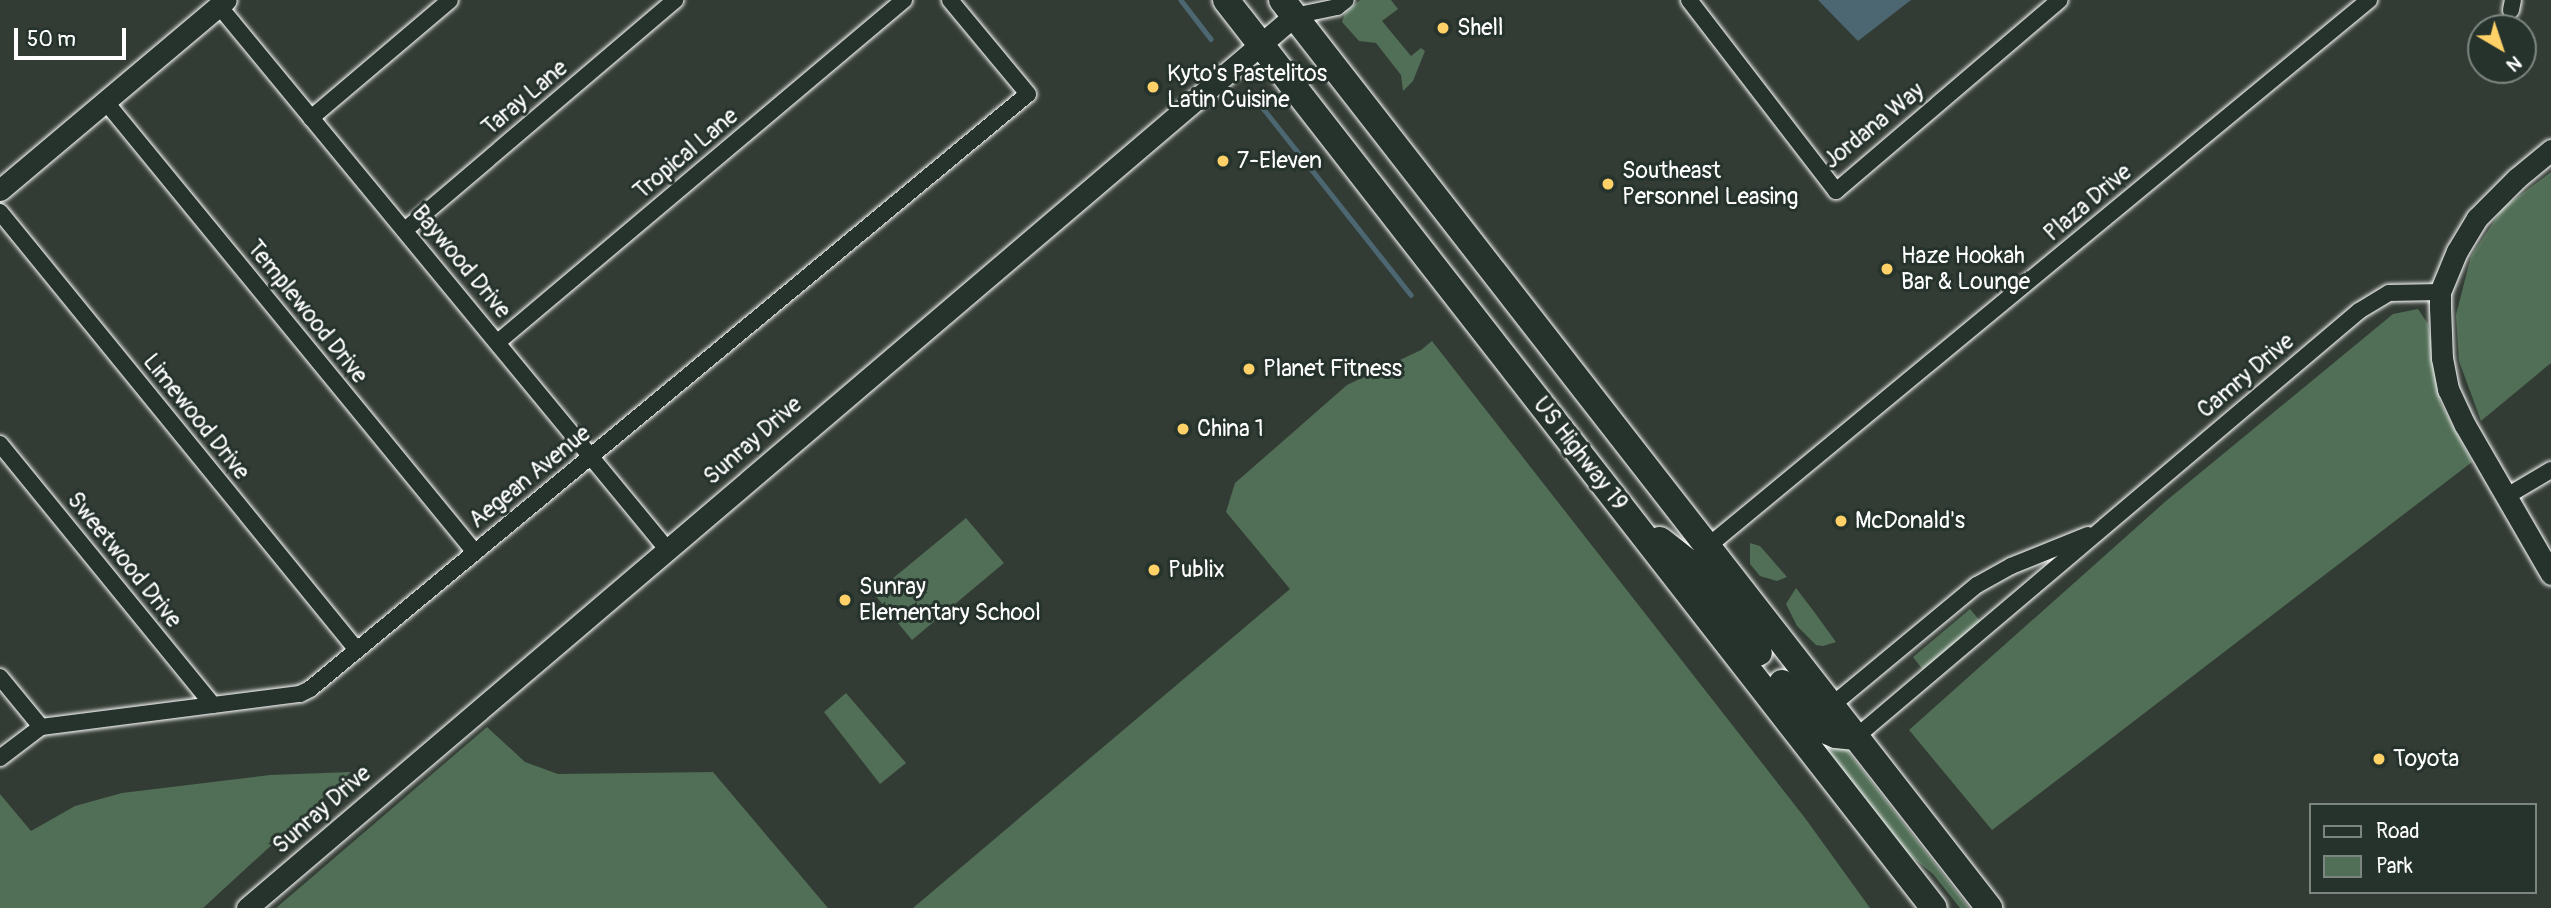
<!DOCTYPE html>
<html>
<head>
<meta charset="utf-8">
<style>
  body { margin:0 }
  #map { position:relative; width:2551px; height:908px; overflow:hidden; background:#333c34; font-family:Pangolin,sans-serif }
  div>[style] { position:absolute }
  .green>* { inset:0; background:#516e56 }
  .water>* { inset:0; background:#4c6771 }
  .stream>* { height:4.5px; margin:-2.25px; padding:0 2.25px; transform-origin:2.25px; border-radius:2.25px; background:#4c6771 }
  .roads { filter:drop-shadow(0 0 2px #fff) drop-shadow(0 0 2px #fff) }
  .minor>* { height:16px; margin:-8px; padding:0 8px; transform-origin:8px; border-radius:8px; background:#26332d }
  .tertiary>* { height:21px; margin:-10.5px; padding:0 10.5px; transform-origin:10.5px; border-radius:10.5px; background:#26332d }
  .trunk>* { height:26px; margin:-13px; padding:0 13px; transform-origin:13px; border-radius:13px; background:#26332d }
  .dots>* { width:19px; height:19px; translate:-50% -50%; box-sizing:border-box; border:4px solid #26332d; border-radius:50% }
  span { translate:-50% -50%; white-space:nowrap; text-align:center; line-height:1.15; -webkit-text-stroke:6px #26332d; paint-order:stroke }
  .poi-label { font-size:23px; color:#fff }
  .left { translate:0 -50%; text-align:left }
  .street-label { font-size:23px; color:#fff }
  .legend { position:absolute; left:2309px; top:803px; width:228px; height:91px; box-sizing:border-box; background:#26332d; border:2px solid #7d8581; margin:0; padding:9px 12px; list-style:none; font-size:21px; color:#fff }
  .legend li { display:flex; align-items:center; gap:14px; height:35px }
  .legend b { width:35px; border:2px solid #7d8581 }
  .north { position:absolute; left:2467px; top:14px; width:70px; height:70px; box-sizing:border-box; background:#26332d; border:2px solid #7d8581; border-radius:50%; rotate:141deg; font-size:19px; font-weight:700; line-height:28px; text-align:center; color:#fff }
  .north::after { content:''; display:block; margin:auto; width:24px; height:32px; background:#ffd166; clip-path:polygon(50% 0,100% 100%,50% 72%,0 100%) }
  .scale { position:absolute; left:14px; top:28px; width:112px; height:32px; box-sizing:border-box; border:4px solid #fff; border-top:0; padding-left:9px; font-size:21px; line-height:24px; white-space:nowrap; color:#fff; -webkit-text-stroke:5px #26332d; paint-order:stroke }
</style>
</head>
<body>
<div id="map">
  <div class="green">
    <i style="clip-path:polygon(1360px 0,1391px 0,1398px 9px,1382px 21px,1411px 56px,1421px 48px,1425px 51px,1413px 81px,1403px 91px,1401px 75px,1376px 43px,1359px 41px,1342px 22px,1345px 13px)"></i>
    <i style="clip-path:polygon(2551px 172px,2551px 363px,2481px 421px,2459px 361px,2456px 315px,2471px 256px,2503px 208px)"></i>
    <i style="clip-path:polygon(2418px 309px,2428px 324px,2440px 402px,2472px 462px,1992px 830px,1909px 730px,2166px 501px,2393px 314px)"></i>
    <i style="clip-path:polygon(1432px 341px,1805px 818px,1870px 908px,913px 908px,1290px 589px,1226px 512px,1235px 483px,1347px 385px,1421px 350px)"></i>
    <i style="clip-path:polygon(966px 518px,1004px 563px,912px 640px,874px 594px)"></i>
    <i style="clip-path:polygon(1750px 543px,1760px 546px,1787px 577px,1777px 581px,1760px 576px,1750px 564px)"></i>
    <i style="clip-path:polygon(1796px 588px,1815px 613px,1836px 642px,1823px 646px,1816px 645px,1797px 626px,1786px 604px)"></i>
    <i style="clip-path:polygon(1970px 609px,1981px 622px,1923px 670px,1913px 657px)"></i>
    <i style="clip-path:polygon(846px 693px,906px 763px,880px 784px,824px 712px)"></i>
    <i style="clip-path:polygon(487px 727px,525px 762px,558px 774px,713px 772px,828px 908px,276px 908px)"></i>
    <i style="clip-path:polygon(1815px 735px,1843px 745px,1969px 908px,1960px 908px,1933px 874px,1906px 852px)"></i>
    <i style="clip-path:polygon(351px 772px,203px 908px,0 908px,0 794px,31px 831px,75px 806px,122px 793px,270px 775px)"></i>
  </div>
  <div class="water">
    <i style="clip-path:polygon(1818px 0,1911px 0,1858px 41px)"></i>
  </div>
  <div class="stream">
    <i style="left:1181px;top:0;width:49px;rotate:52.4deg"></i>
    <i style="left:1255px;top:98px;width:251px;rotate:51.6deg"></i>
  </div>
  <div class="roads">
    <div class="minor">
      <i style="left:1689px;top:0;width:241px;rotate:52.4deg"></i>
      <i style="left:1836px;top:191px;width:294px;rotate:-40.5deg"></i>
      <i style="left:219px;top:6px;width:704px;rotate:50.48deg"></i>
      <i style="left:2511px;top:10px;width:10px;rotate:-79deg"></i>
      <i style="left:1294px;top:16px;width:44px;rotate:-11.8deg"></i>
      <i style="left:1337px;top:7px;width:11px;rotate:-38deg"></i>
      <i style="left:105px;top:101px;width:582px;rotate:50.65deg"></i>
      <i style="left:311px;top:118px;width:182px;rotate:-40.3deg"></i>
      <i style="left:0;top:212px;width:565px;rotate:50.82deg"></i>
      <i style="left:405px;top:230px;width:355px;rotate:-40.4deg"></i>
      <i style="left:498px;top:342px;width:531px;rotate:-40.11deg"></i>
      <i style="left:0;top:444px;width:337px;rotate:50.8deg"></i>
      <i style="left:2507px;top:496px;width:51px;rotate:-30.6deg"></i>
      <i style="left:1707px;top:547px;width:859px;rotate:-39.57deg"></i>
      <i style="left:0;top:677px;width:65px;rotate:50.6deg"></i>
      <i style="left:1831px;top:706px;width:190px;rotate:-39.7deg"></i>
      <i style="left:1977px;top:585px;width:39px;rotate:-29deg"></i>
      <i style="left:2011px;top:566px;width:83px;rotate:-21.9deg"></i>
      <i style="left:1856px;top:737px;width:659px;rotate:-40.26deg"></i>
      <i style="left:2359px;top:311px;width:35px;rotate:-31deg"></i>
      <i style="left:2389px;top:293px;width:51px;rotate:-1.1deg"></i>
      <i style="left:0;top:758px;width:51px;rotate:-37.1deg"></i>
      <i style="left:41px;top:727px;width:261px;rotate:-7.3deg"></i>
      <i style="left:300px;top:694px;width:11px;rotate:-27deg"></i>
      <i style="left:310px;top:689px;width:932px;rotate:-39.65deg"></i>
      <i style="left:1028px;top:94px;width:122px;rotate:-129.7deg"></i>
    </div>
    <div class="tertiary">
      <i style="left:2551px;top:150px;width:44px;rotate:140.5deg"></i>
      <i style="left:2517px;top:178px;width:57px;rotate:135deg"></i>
      <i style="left:2477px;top:218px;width:39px;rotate:121deg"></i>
      <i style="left:2457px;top:251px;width:44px;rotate:112.5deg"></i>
      <i style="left:2440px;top:292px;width:15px;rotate:90deg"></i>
      <i style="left:2440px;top:307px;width:51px;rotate:87.8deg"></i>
      <i style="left:2442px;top:358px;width:32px;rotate:79deg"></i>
      <i style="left:2448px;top:389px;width:40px;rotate:65deg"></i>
      <i style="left:2465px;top:425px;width:172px;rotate:60deg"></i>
      <i style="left:0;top:190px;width:295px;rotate:-40.1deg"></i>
      <i style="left:247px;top:908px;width:1375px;rotate:-40.43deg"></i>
    </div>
    <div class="trunk">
      <i style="left:1226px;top:0;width:1151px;rotate:52.06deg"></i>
      <i style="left:1282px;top:0;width:1151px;rotate:52.09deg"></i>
      <i style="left:1660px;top:540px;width:36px;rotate:38deg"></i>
      <i style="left:1688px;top:562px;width:115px;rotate:52deg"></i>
      <i style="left:1782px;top:683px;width:63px;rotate:48.2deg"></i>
      <i style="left:1824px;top:730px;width:13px;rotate:23deg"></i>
      <i style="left:1836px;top:735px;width:20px;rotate:6deg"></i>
    </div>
  </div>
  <div class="dots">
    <i style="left:1443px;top:28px;background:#ffd166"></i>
    <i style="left:1153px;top:87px;background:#ffd166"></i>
    <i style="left:1223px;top:161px;background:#ffd166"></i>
    <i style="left:1608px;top:184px;background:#ffd166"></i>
    <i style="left:1887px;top:269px;background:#ffd166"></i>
    <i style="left:1249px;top:369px;background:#ffd166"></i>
    <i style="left:1183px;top:429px;background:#ffd166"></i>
    <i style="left:1841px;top:521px;background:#ffd166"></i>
    <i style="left:1154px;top:570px;background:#ffd166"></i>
    <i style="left:845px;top:600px;background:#ffd166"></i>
    <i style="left:2379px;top:759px;background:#ffd166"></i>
  </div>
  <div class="poi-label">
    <span class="left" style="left:1457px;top:28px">Shell</span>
    <span class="left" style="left:1167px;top:87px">Kyto's Pastelitos<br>Latin Cuisine</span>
    <span class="left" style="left:1237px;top:161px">7-Eleven</span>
    <span class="left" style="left:1622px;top:184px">Southeast<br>Personnel Leasing</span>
    <span class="left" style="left:1901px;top:269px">Haze Hookah<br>Bar &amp; Lounge</span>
    <span class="left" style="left:1263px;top:369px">Planet Fitness</span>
    <span class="left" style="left:1197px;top:429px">China 1</span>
    <span class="left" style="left:1855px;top:521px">McDonald's</span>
    <span class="left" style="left:1168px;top:570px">Publix</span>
    <span class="left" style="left:859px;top:600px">Sunray<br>Elementary School</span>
    <span class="left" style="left:2393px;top:759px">Toyota</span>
  </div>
  <div class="street-label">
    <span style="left:525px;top:98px;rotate:-40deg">Taray Lane</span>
    <span style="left:1874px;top:126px;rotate:-39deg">Jordana Way</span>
    <span style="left:686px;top:154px;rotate:-40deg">Tropical Lane</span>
    <span style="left:2088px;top:203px;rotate:-40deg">Plaza Drive</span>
    <span style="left:461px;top:262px;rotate:50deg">Baywood Drive</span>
    <span style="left:307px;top:312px;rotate:51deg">Templewood Drive</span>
    <span style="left:2246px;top:376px;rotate:-40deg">Camry Drive</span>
    <span style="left:196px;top:417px;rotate:51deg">Limewood Drive</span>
    <span style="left:753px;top:441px;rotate:-41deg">Sunray Drive</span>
    <span style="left:1580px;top:454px;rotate:52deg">US Highway 19</span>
    <span style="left:530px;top:477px;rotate:-39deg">Aegean Avenue</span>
    <span style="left:124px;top:560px;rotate:51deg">Sweetwood Drive</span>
    <span style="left:322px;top:810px;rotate:-41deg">Sunray Drive</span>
  </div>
  <ul class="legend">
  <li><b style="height:9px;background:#26332d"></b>Road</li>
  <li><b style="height:19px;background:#516e56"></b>Park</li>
  </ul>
  <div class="north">N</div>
  <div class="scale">50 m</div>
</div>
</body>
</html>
